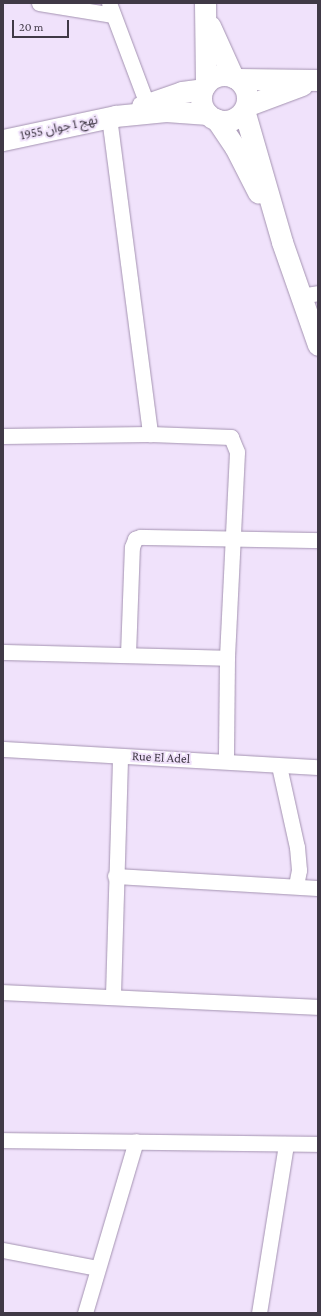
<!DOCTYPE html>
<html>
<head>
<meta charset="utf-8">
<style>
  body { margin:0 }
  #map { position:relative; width:321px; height:1316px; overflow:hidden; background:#f0e2fb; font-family:"Crimson Pro","Noto Sans Arabic",serif }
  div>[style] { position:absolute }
  .roads { filter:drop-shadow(0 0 1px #a493b1) drop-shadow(0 0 1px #a493b1) }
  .minor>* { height:15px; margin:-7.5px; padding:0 7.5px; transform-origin:7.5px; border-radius:7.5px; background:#fff }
  .secondary>* { height:21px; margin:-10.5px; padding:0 10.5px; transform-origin:10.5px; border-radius:10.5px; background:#fff }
  .secondary>.ring { margin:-10.5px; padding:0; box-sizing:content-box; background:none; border:21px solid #fff; border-radius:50% }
  span { translate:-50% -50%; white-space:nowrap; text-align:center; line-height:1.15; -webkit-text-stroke:4px #f0e2fb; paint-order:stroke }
  .street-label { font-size:13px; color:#403946 }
  .frame { position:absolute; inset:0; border:4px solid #403946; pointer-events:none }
  .scale { position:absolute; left:12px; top:20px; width:57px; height:18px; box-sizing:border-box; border:2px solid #403946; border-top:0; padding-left:5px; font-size:12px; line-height:14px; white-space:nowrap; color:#403946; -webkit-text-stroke:3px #f0e2fb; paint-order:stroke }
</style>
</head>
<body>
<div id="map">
  <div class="roads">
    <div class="minor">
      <i style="left:39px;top:3px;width:75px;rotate:9.2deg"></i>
      <i style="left:109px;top:3px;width:108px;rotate:69.4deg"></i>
      <i style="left:109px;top:117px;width:320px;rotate:82.6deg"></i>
      <i style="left:300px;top:296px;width:18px;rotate:-9deg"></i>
      <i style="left:3px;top:436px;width:147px;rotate:-0.8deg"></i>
      <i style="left:150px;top:434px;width:81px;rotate:2.1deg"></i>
      <i style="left:231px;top:437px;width:16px;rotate:68deg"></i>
      <i style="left:237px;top:452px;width:206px;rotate:92.8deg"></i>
      <i style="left:3px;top:652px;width:224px;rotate:1.5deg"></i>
      <i style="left:227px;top:658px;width:103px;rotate:90.6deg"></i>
      <i style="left:128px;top:654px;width:107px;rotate:-87.9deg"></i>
      <i style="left:132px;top:547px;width:9px;rotate:-69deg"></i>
      <i style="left:135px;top:539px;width:5px;rotate:-22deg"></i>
      <i style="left:140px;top:537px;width:178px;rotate:1deg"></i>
      <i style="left:3px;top:749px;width:316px;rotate:3.3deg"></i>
      <i style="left:279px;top:766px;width:83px;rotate:77.5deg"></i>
      <i style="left:297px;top:847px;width:23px;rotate:85deg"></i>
      <i style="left:299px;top:870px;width:16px;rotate:101deg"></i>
      <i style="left:115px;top:876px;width:203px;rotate:3.4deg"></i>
      <i style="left:3px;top:992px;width:315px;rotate:2.7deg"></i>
      <i style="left:113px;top:995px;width:239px;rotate:-88.3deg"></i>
      <i style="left:3px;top:1140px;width:315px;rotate:0.7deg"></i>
      <i style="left:3px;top:1250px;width:96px;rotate:10.8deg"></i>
      <i style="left:85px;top:1313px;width:179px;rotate:-73.5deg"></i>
      <i style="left:259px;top:1313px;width:171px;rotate:-80.9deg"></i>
    </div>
    <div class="secondary">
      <i style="left:205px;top:3px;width:81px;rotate:89.3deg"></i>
      <i style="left:210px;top:26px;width:56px;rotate:65.7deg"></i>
      <i class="ring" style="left:201px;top:75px;width:25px;height:25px"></i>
      <i style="left:237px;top:79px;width:81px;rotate:0.7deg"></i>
      <i style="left:142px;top:106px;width:42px;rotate:-19.3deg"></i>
      <i style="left:182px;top:92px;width:21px;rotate:-8deg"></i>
      <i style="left:246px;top:106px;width:60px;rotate:-20.6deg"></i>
      <i style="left:244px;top:110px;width:137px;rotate:73.9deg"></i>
      <i style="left:282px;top:242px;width:109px;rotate:70.7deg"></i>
      <i style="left:216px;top:119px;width:34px;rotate:56deg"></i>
      <i style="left:235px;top:147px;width:51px;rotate:62.9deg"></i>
      <i style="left:3px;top:140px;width:115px;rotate:-12.1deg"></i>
      <i style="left:115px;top:116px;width:51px;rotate:-5.6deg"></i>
      <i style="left:166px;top:111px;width:42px;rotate:4.1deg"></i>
    </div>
  </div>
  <div class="street-label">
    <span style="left:59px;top:128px;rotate:-12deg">نهج 1 جوان 1955</span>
    <span style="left:161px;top:758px;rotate:3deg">Rue El Adel</span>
  </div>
  <div class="frame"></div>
  <div class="scale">20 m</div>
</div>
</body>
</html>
